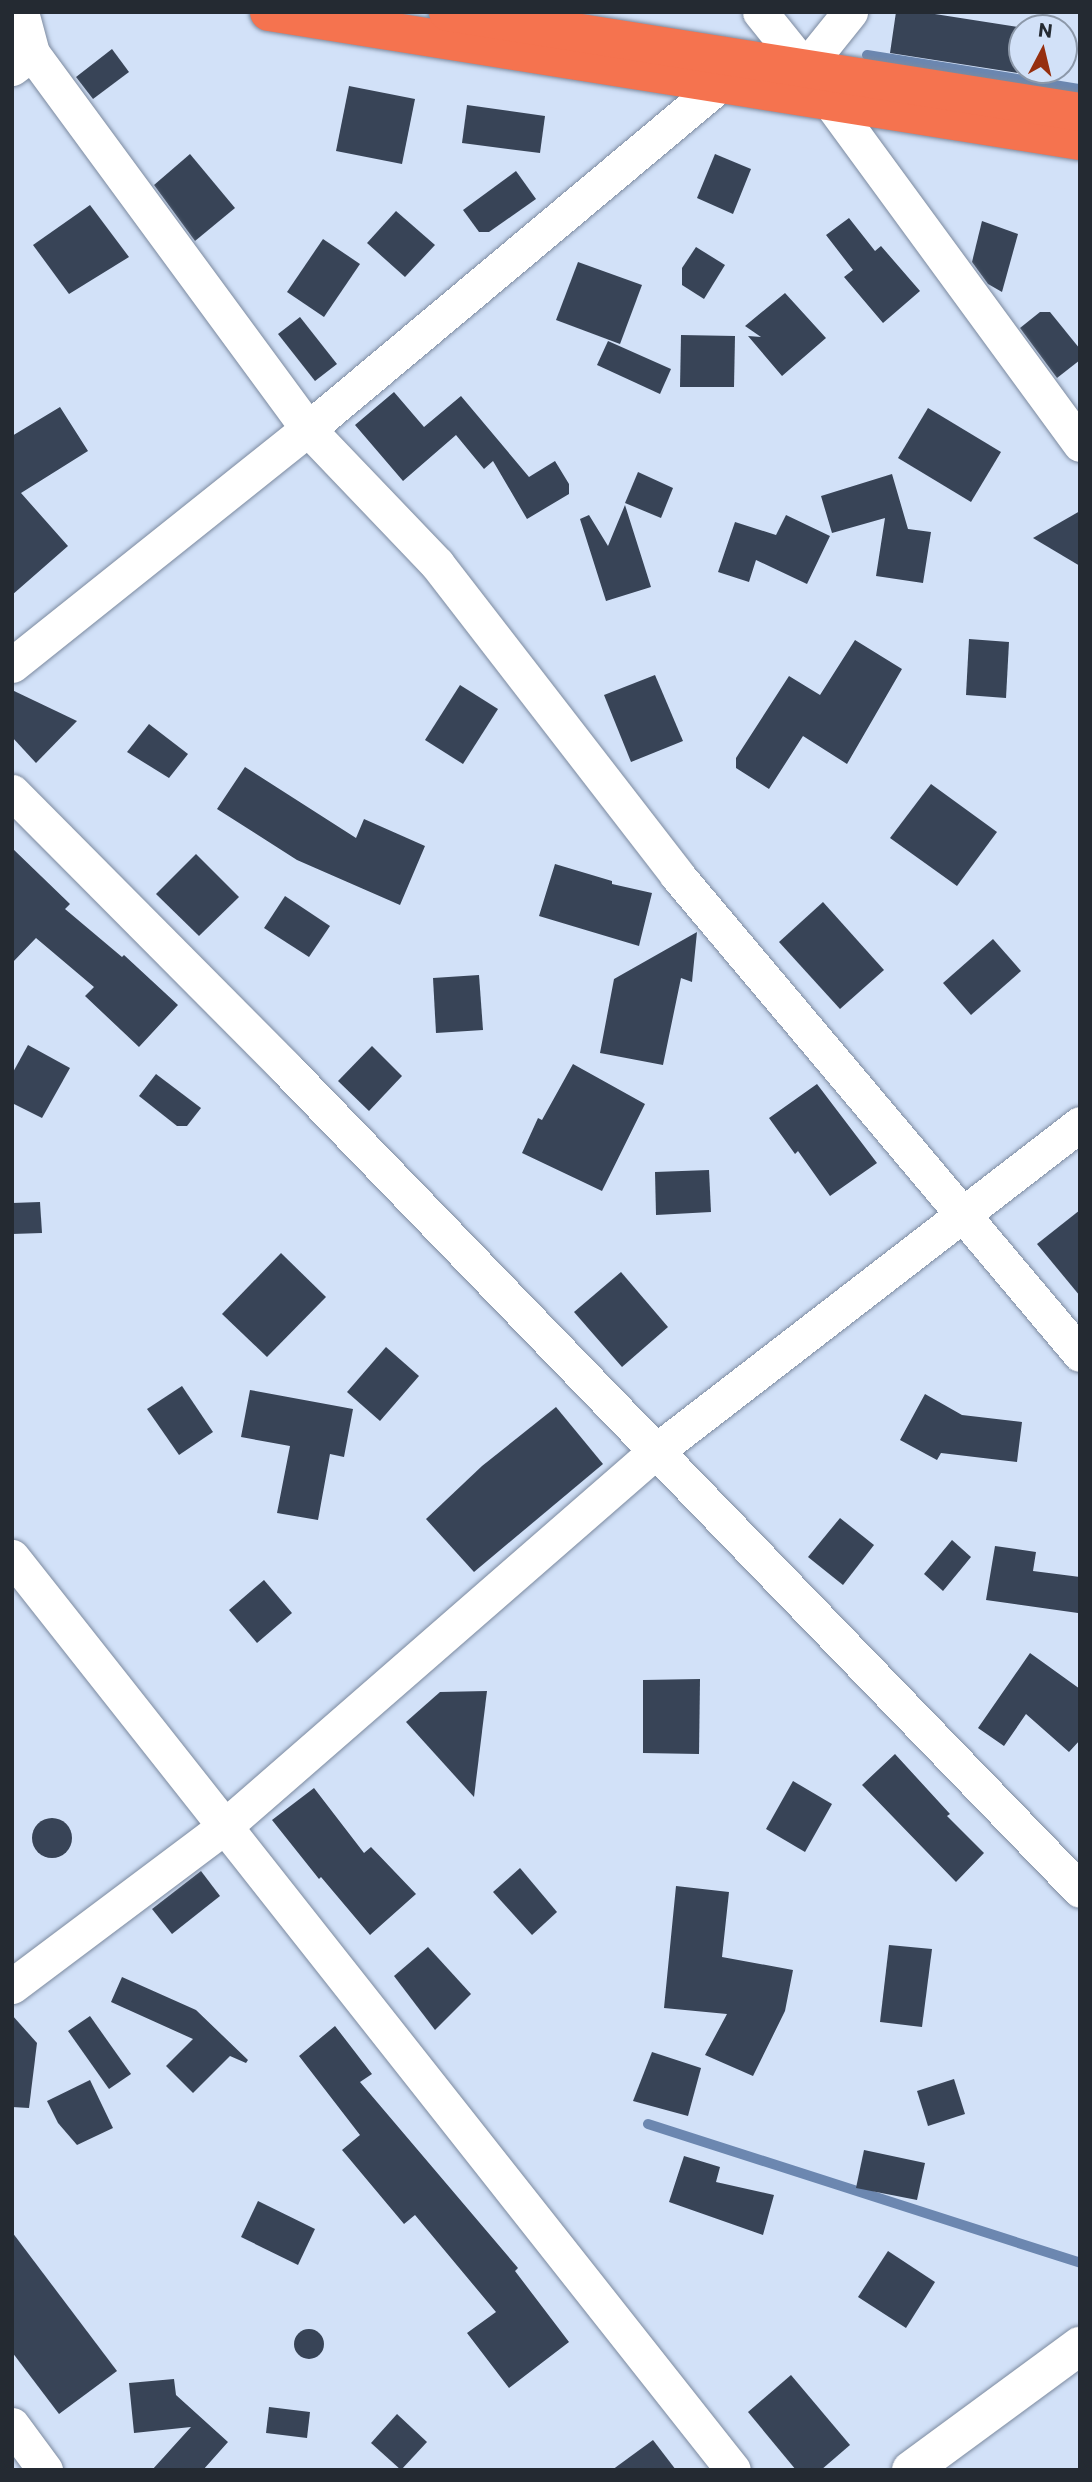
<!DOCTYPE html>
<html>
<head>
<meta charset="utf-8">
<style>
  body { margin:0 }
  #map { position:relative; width:1092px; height:2482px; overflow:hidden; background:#d2e1f8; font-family:Commissioner,sans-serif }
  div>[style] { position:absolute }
  .stream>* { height:10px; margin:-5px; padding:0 5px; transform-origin:5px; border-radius:5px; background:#6c87b0 }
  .building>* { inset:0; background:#384457 }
  .round { border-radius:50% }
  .roads { filter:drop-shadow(0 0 2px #7c8a9f) drop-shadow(0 0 2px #7c8a9f) }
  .street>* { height:35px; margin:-17.5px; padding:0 17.5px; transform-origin:17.5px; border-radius:17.5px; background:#fff }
  .secondary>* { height:38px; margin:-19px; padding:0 19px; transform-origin:19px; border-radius:19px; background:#fff }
  .highway>* { height:38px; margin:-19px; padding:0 19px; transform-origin:19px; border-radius:19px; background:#f5734f }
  span { translate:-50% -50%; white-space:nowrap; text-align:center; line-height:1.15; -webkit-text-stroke:7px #d2e1f8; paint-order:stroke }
  .frame { position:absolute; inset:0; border:14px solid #242a32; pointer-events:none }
  .north { position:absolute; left:1008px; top:14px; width:70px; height:70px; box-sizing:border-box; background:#d2e1f8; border:2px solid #8c98a9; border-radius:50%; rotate:7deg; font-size:19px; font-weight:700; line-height:28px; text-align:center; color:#242a32 }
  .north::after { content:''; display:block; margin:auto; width:24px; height:32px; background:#962f0f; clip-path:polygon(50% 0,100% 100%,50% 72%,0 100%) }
</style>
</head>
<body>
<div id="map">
  <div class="stream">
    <i style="left:867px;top:55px;width:216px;rotate:9.1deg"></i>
    <i style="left:648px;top:2124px;width:454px;rotate:17.8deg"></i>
  </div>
  <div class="building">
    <i style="clip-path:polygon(896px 12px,922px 12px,1024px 28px,1022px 70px,1026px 70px,1025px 74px,890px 53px)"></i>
    <i style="clip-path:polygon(112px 49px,129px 72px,93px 99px,76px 77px)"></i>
    <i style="clip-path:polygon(349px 86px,415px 99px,402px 164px,336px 151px)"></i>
    <i style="clip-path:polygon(467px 105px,545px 116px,540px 153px,462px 143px)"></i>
    <i style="clip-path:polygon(190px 154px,235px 208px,195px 241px,154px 185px)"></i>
    <i style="clip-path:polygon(715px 154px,751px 169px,733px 214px,697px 198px)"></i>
    <i style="clip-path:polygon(516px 171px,536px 199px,489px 232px,479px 232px,463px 210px)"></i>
    <i style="clip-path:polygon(90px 205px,129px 257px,69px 294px,33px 245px)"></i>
    <i style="clip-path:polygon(396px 211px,435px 245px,405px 277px,367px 243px)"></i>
    <i style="clip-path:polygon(849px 218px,875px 251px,881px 246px,920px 291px,883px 323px,844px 277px,853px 270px,826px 235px)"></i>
    <i style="clip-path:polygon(982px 221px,1018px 234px,1002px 292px,988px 284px,972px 262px)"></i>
    <i style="clip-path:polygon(323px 239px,360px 264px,324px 317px,287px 292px)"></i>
    <i style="clip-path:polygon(696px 247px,725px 265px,704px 299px,682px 285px,682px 268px)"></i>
    <i style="clip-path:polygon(578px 262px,642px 285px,620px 344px,556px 320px)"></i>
    <i style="clip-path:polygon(785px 293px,826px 338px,782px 376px,748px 336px,761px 337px,745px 326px)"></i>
    <i style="clip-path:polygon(1040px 312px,1050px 312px,1080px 349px,1080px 360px,1057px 378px,1020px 328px)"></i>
    <i style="clip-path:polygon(300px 317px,337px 364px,315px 381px,278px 334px)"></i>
    <i style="clip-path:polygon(681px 335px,735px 336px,734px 387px,680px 387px)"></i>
    <i style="clip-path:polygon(608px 341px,671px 369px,660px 394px,597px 365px)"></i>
    <i style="clip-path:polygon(394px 392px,424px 427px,461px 396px,529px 477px,555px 461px,569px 484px,569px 494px,527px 519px,493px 461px,484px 469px,456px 435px,403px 481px,355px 425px)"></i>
    <i style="clip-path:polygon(60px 407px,88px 451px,21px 493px,68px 546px,12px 595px,12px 436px)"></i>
    <i style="clip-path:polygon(928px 408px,1001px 452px,971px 502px,898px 458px)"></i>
    <i style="clip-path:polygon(638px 472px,673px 488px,661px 518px,625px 503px)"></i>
    <i style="clip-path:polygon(892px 474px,908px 529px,931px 532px,923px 583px,876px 576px,885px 518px,832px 533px,821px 496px)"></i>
    <i style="clip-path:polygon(625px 505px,651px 587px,606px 601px,580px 519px,589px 515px,608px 546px)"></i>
    <i style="clip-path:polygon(1080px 511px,1080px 566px,1033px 538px)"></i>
    <i style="clip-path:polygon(786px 515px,830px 536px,807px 584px,756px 560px,749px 582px,718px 572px,735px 522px,776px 535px)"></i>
    <i style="clip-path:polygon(969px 639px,1009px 642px,1006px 698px,966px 695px)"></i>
    <i style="clip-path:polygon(855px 640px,902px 669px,847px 764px,803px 736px,769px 789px,736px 768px,736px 758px,789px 676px,820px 695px)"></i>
    <i style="clip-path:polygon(655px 675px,683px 741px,631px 762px,604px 695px)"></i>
    <i style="clip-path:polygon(460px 685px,498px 709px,463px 764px,425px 740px)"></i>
    <i style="clip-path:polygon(12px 690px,77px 721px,36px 763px,12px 737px)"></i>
    <i style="clip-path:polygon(149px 724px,188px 754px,169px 778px,127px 752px)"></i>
    <i style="clip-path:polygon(245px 767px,356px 838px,364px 819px,425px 846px,400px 905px,297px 860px,217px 809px)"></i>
    <i style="clip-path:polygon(931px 784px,997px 832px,957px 886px,890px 838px)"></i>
    <i style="clip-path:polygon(12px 848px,70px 904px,65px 909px,122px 957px,124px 955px,178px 1005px,139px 1047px,85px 996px,94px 987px,36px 938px,12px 963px)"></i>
    <i style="clip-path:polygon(196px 854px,239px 897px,199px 936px,156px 894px)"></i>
    <i style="clip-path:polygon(555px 864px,612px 881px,612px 884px,652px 893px,639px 946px,539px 916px)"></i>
    <i style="clip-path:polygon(285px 896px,330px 926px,309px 957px,264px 928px)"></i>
    <i style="clip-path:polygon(823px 902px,884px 970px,840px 1009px,779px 942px)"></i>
    <i style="clip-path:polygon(697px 932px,692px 982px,681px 978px,663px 1065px,600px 1053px,614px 979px)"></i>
    <i style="clip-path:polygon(993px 939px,1021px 971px,971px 1015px,943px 983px)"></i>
    <i style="clip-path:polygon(479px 975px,483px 1030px,436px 1033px,433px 978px)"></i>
    <i style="clip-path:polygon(28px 1045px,70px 1068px,42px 1118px,12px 1103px,12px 1074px)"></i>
    <i style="clip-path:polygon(372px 1046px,402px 1076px,369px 1111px,338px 1081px)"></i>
    <i style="clip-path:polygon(573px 1064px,645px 1104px,602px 1191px,522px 1153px,538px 1118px,542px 1120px)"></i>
    <i style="clip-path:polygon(156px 1074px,201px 1108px,187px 1126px,177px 1126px,139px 1096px)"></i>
    <i style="clip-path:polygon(817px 1084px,877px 1163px,830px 1196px,798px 1151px,795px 1154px,769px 1118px)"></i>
    <i style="clip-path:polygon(709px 1170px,711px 1212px,656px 1215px,655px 1172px)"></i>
    <i style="clip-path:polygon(40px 1202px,42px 1233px,12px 1234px,12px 1203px)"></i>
    <i style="clip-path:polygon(1080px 1210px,1080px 1296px,1037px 1244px)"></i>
    <i style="clip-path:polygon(281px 1253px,326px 1297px,267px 1357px,222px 1314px)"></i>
    <i style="clip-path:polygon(621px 1272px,668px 1327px,622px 1367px,574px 1312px)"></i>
    <i style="clip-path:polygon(386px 1347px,419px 1376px,380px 1421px,347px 1392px)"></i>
    <i style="clip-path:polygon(182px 1386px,213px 1432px,179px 1455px,147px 1409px)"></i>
    <i style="clip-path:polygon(250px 1390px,353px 1409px,344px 1457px,330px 1454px,318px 1520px,277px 1513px,290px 1446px,241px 1437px)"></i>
    <i style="clip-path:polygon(925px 1394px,962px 1415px,1022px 1422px,1017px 1462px,941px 1453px,937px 1460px,900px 1440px)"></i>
    <i style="clip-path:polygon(556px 1407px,603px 1464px,474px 1572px,426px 1519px,482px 1466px)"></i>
    <i style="clip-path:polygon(840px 1518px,874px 1545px,843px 1585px,808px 1557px)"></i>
    <i style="clip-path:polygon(952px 1540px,971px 1557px,943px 1591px,924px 1574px)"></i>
    <i style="clip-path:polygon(995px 1546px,1036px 1552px,1033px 1571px,1080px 1577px,1078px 1613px,986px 1600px)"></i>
    <i style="clip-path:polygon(264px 1580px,292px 1613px,257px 1643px,229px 1610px)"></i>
    <i style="clip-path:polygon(1030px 1653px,1080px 1689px,1080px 1740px,1069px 1752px,1026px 1714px,1004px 1746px,978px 1728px)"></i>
    <i style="clip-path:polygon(700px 1679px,699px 1754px,643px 1753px,643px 1680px)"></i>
    <i style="clip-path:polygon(487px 1691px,474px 1797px,406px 1722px,440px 1692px)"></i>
    <i style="clip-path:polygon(895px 1754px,950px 1814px,947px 1816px,984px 1853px,956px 1882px,862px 1785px)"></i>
    <i style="clip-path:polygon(793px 1781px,832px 1804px,805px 1852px,766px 1829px)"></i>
    <i style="clip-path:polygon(314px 1788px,364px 1853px,371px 1847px,416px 1894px,370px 1935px,321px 1877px,319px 1879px,272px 1820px)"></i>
    <i class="round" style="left:32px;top:1818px;width:40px;height:40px"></i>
    <i style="clip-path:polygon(520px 1868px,557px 1912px,532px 1935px,493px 1892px)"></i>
    <i style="clip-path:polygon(201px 1871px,220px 1896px,172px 1934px,152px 1909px)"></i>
    <i style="clip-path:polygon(676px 1886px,729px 1892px,722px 1957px,793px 1970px,785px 2011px,753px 2076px,705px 2055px,727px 2014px,664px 2008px)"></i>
    <i style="clip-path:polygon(889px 1945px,932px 1949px,922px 2027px,880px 2022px)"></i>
    <i style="clip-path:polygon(428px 1947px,471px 1994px,435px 2030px,394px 1976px)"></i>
    <i style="clip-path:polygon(122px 1977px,196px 2010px,248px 2060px,246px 2063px,230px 2056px,193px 2093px,166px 2066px,193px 2039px,111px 2002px)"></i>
    <i style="clip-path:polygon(12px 2015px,37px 2043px,29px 2108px,12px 2107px)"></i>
    <i style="clip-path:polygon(90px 2016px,131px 2074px,109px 2089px,68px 2031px)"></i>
    <i style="clip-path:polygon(335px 2026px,372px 2074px,360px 2082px,518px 2268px,515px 2271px,569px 2342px,509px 2388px,467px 2333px,496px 2312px,415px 2215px,404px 2224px,342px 2150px,360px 2135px,299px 2056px)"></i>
    <i style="clip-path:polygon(652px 2052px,701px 2068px,688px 2116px,633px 2101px)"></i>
    <i style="clip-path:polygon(954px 2079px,965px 2114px,928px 2126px,917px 2091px)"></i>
    <i style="clip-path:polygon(90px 2080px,113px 2128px,77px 2145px,58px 2123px,47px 2101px)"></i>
    <i style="clip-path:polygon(864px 2150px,925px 2163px,917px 2200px,856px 2188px)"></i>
    <i style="clip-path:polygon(684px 2156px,720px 2167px,716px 2182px,774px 2195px,763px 2235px,669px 2202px)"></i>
    <i style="clip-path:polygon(258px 2201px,315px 2229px,298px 2265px,241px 2237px)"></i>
    <i style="clip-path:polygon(12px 2232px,117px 2371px,59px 2414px,12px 2352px)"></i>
    <i style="clip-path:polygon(888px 2251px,935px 2282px,906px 2328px,858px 2297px)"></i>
    <i class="round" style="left:294px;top:2329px;width:30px;height:30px"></i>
    <i style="clip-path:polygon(791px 2375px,850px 2445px,821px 2470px,796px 2470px,748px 2412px)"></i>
    <i style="clip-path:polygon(174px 2379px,176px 2395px,228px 2442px,203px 2470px,152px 2470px,191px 2427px,134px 2433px,129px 2383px)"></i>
    <i style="clip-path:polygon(269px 2407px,310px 2412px,307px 2438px,266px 2433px)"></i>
    <i style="clip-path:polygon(397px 2414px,427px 2442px,401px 2470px,371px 2443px)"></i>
    <i style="clip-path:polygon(653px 2440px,676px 2470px,612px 2470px)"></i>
  </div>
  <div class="roads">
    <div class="street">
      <i style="left:760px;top:12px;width:72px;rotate:51.2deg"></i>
      <i style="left:805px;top:68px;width:466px;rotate:53.8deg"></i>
      <i style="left:32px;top:53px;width:466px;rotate:53.7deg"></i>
      <i style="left:308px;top:429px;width:187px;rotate:46.3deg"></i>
      <i style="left:437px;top:564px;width:393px;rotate:52.3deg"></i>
      <i style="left:677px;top:875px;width:626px;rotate:49.92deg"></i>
      <i style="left:12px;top:68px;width:25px;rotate:-37deg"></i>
      <i style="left:32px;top:53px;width:42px;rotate:-105deg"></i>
      <i style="left:805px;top:68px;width:72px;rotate:-51.2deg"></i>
      <i style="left:12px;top:665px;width:379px;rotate:-38.6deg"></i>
      <i style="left:308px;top:429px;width:559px;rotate:-39.92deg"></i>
      <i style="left:12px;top:792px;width:387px;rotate:45.2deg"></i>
      <i style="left:285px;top:1067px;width:1144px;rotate:45.99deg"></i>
      <i style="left:12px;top:1557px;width:1163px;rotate:51.7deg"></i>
      <i style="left:12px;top:1986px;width:265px;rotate:-36.9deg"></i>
      <i style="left:224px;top:1827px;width:573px;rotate:-41.04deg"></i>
      <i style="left:656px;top:1451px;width:535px;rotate:-37.64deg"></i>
      <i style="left:12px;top:2425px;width:56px;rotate:53.7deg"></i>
    </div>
    <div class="secondary">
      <i style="left:911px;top:2470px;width:210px;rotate:-36.3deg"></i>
    </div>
    <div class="highway">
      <i style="left:269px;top:12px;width:821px;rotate:9.04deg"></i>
      <i style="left:448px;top:12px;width:640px;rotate:8.99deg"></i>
    </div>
  </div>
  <div class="frame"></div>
  <div class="north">N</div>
</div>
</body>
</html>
